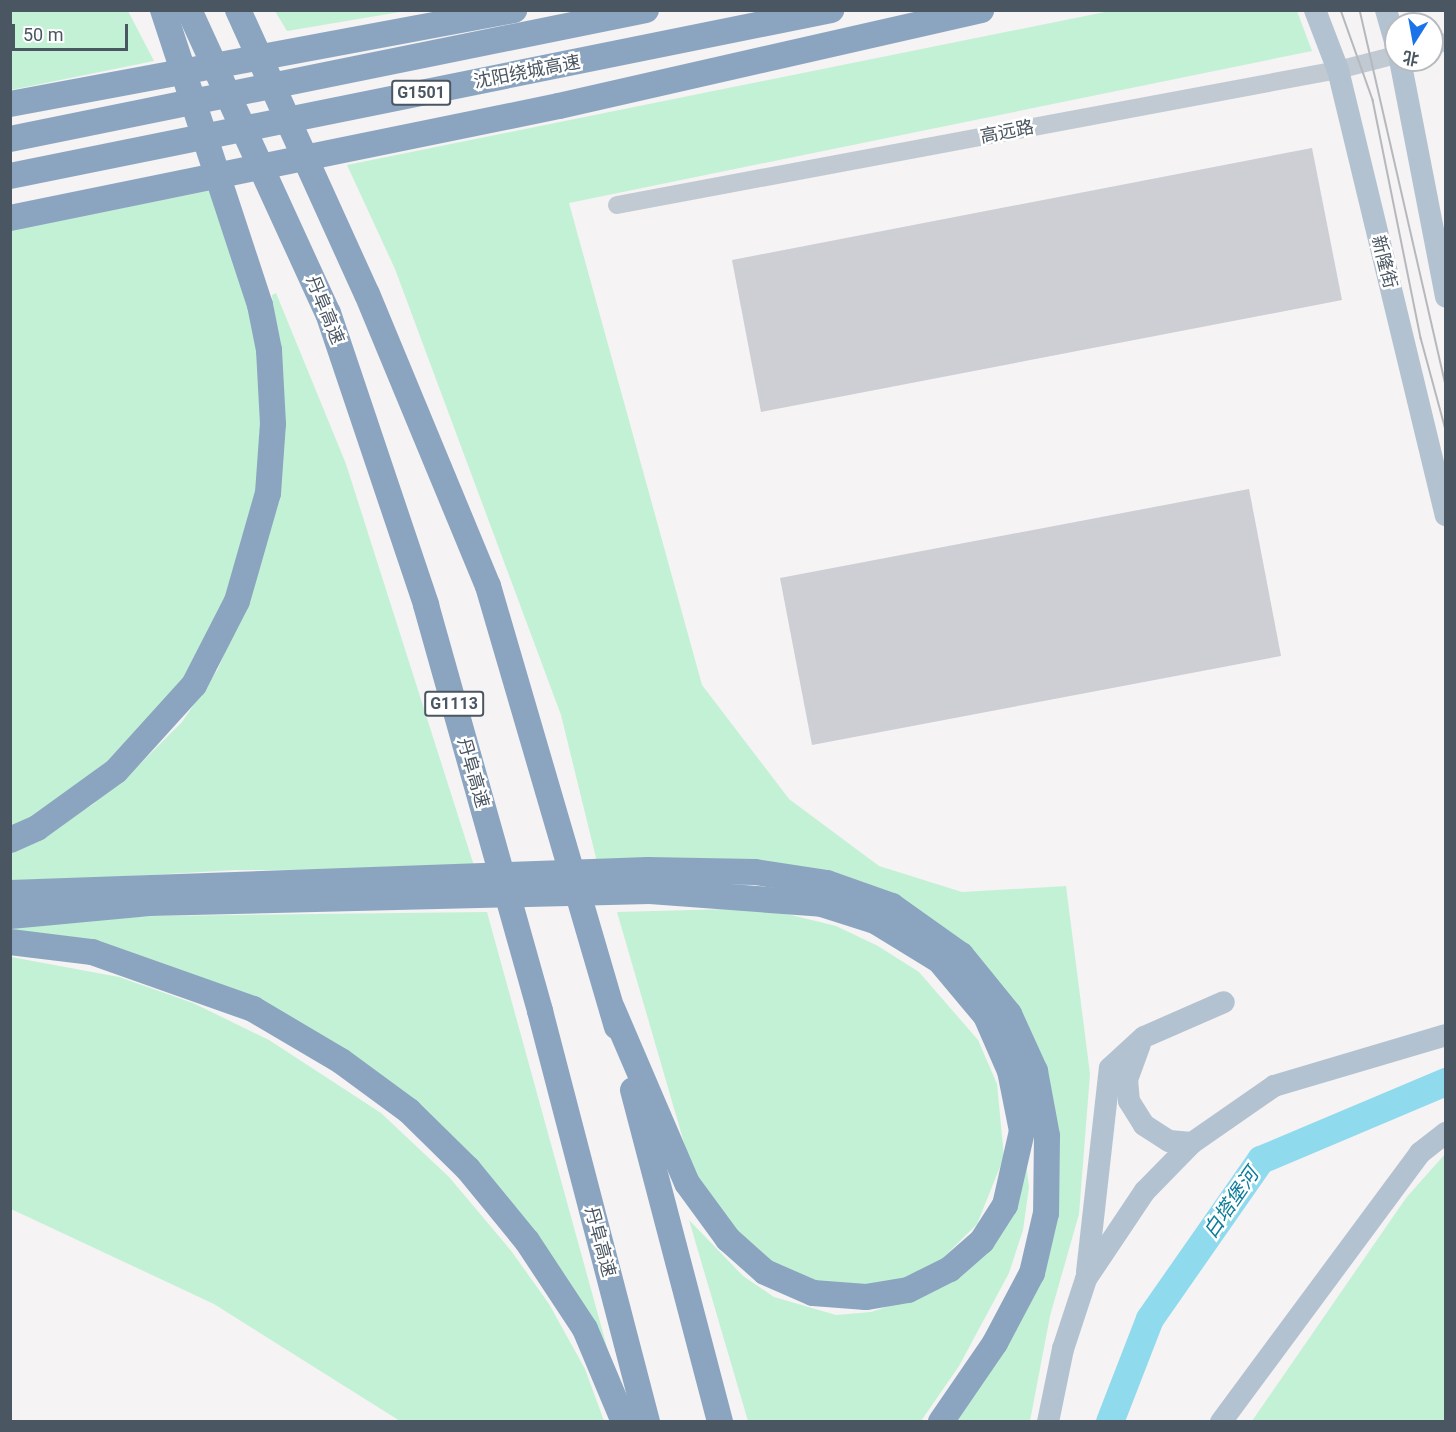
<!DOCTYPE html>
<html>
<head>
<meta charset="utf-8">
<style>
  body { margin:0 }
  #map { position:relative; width:1456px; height:1432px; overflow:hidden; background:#f5f3f3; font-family:Roboto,"Noto Sans SC",sans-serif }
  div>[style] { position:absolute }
  .green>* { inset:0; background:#c3f1d5 }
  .river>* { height:28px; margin:-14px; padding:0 14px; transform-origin:14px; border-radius:14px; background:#90daee }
  .building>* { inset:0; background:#cdcfd5 }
  .minor>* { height:18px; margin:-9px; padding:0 9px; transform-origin:9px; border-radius:9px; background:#c1cad2 }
  .major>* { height:22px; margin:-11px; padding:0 11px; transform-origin:11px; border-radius:11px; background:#b3c2d1 }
  .highway>* { height:26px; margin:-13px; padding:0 13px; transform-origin:13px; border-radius:13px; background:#8ba5c1 }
  .tram>* { height:1.5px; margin:-0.75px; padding:0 0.75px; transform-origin:0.75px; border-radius:0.75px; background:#b5b8bd }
  span { translate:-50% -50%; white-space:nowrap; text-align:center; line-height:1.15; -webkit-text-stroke:5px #fff; paint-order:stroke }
  .shield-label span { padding:2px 4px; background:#fff; border:2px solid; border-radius:4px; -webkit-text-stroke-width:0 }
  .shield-label { font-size:16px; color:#4a5661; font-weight:700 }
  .street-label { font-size:18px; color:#4a5661 }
  .water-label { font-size:20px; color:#0c7c9b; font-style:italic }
  .frame { position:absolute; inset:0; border:12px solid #4a5661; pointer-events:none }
  .north { position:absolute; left:1384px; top:12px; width:60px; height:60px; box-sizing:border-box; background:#fff; border:2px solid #b7bbc0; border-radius:50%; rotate:191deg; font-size:16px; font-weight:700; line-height:24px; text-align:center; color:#4a5661 }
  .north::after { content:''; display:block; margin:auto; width:21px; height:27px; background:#1a73e8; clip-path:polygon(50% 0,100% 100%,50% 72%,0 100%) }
  .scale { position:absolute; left:12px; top:24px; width:116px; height:27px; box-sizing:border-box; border:3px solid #4a5661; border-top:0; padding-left:8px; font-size:18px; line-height:21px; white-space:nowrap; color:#4a5661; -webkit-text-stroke:4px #fff; paint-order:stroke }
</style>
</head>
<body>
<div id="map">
  <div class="green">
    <i style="clip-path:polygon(11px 10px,128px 11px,154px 61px,11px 90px)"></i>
    <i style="clip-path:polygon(275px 11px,406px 11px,287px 31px)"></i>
    <i style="clip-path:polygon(1110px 11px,1297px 11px,1312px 51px,569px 203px,702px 685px,789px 799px,879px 866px,962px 892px,1066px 886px,1090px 1074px,1079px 1214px,1050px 1316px,1030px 1421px,950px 1421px,1038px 1270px,1033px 1056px,833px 879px,598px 866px,561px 715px,395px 269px,347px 165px)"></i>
    <i style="clip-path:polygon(213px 190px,253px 326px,261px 374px,264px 436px,259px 480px,235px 581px,195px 663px,137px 738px,69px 796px,11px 830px,11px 230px)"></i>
    <i style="clip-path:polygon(276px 293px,346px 464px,475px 869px,235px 870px,11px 883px,10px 850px,92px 805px,141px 763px,182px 722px,218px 669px,246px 601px,283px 380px,272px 295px)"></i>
    <i style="clip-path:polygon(731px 909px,787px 914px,836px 926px,878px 946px,919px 972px,978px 1040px,997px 1084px,1004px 1157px,977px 1224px,931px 1270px,870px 1289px,803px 1282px,758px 1257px,704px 1191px,687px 1153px,617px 912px)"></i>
    <i style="clip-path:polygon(487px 912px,608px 1351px,612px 1373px,574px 1299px,355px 1064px,71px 941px,11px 929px,10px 923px,154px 916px)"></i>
    <i style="clip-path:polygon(11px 957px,119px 977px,193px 1003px,269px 1040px,381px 1113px,449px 1177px,512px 1252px,549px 1304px,585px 1369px,604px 1421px,400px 1421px,214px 1304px,11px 1209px)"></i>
    <i style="clip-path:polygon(1445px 1154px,1445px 1421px,1252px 1421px,1406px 1198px)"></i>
    <i style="clip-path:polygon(1026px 1162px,1029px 1187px,1023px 1230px,1009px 1273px,959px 1366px,921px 1421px,748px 1421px,689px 1220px,743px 1276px,774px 1297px,836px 1315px,871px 1312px,935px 1291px)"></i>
  </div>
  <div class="river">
    <i style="left:1110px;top:1422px;width:110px;rotate:-68.8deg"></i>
    <i style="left:1150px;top:1319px;width:194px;rotate:-55.1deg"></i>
    <i style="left:1261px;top:1160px;width:201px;rotate:-22.9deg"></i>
  </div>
  <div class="building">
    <i style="clip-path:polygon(1312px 148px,1342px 300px,761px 412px,732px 260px)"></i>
    <i style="clip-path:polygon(1249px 489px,1281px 656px,812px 745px,780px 578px)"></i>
  </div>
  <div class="minor">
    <i style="left:1432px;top:46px;width:15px;rotate:-16deg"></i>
    <i style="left:617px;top:205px;width:734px;rotate:-10.61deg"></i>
    <i style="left:1338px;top:70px;width:60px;rotate:-14.5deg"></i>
  </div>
  <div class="major">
    <i style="left:1315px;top:10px;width:64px;rotate:69deg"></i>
    <i style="left:1338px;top:70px;width:458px;rotate:76.4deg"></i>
    <i style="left:1386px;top:10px;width:36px;rotate:74deg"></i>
    <i style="left:1400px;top:60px;width:241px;rotate:79deg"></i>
    <i style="left:1140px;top:1044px;width:37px;rotate:110deg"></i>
    <i style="left:1127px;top:1079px;width:22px;rotate:85deg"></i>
    <i style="left:1129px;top:1101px;width:28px;rotate:58deg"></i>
    <i style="left:1144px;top:1125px;width:30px;rotate:33deg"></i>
    <i style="left:1169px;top:1141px;width:23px;rotate:5deg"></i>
    <i style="left:1087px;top:1272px;width:205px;rotate:-83.6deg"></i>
    <i style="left:1110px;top:1068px;width:46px;rotate:-42.4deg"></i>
    <i style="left:1144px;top:1037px;width:87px;rotate:-23.6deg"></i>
    <i style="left:1048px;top:1422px;width:75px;rotate:-78.4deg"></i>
    <i style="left:1063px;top:1349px;width:74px;rotate:-71.8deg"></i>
    <i style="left:1086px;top:1279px;width:106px;rotate:-56.2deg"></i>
    <i style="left:1145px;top:1191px;width:67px;rotate:-45.6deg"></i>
    <i style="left:1192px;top:1143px;width:100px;rotate:-34.8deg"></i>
    <i style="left:1274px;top:1086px;width:179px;rotate:-16.5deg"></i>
    <i style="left:1221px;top:1422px;width:335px;rotate:-53.5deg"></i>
    <i style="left:1420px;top:1153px;width:33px;rotate:-38deg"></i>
  </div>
  <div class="highway">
    <i style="left:189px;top:10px;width:333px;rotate:65.4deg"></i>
    <i style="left:328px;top:313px;width:308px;rotate:71.4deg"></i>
    <i style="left:426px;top:605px;width:422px;rotate:74.3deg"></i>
    <i style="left:540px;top:1011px;width:425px;rotate:75.4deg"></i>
    <i style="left:238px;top:10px;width:312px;rotate:65.6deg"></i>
    <i style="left:367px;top:294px;width:316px;rotate:67.5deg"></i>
    <i style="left:488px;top:586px;width:459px;rotate:73.7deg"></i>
    <i style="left:10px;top:104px;width:513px;rotate:-10.56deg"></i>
    <i style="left:10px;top:139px;width:649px;rotate:-11.47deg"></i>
    <i style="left:10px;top:176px;width:838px;rotate:-11.43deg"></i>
    <i style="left:10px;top:218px;width:560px;rotate:-11.53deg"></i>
    <i style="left:559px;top:106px;width:433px;rotate:-12.8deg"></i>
    <i style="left:10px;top:840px;width:30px;rotate:-24deg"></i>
    <i style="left:37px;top:828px;width:97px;rotate:-35.8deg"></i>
    <i style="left:116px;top:771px;width:116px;rotate:-47.8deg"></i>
    <i style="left:194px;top:685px;width:94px;rotate:-62.9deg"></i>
    <i style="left:237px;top:601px;width:112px;rotate:-74deg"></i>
    <i style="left:268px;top:493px;width:69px;rotate:-85.9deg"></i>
    <i style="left:273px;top:424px;width:74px;rotate:-93.1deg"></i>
    <i style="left:269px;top:350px;width:46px;rotate:-101.3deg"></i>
    <i style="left:260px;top:305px;width:311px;rotate:-108.2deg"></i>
    <i style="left:10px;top:893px;width:638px;rotate:-2.06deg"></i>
    <i style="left:648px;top:870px;width:107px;rotate:1.1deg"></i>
    <i style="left:755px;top:872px;width:73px;rotate:8.7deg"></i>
    <i style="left:827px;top:883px;width:69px;rotate:19.5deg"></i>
    <i style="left:892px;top:906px;width:85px;rotate:35.4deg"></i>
    <i style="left:961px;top:955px;width:76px;rotate:50.9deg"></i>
    <i style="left:1009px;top:1014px;width:63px;rotate:65.5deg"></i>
    <i style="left:1035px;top:1071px;width:66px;rotate:79.5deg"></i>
    <i style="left:1047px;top:1136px;width:77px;rotate:90.7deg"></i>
    <i style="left:1046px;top:1213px;width:62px;rotate:103.1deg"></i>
    <i style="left:1032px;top:1273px;width:79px;rotate:117.9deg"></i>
    <i style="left:995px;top:1343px;width:96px;rotate:124.4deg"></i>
    <i style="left:10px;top:916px;width:140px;rotate:-5.3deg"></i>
    <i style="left:149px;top:903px;width:501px;rotate:-1.37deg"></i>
    <i style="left:650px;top:891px;width:172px;rotate:4.3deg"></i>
    <i style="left:822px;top:904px;width:56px;rotate:17.8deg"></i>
    <i style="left:875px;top:921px;width:75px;rotate:31.4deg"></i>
    <i style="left:939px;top:960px;width:73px;rotate:50deg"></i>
    <i style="left:986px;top:1016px;width:60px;rotate:66.4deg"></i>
    <i style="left:1010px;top:1071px;width:61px;rotate:78.7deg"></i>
    <i style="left:1022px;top:1131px;width:76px;rotate:102.9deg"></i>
    <i style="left:1005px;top:1205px;width:43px;rotate:122.6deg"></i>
    <i style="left:982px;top:1241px;width:43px;rotate:138.8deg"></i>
    <i style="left:950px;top:1269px;width:47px;rotate:153.4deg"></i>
    <i style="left:908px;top:1290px;width:43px;rotate:170.5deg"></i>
    <i style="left:866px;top:1297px;width:53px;rotate:-175.7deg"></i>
    <i style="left:813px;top:1293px;width:52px;rotate:-156.4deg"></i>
    <i style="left:765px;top:1272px;width:50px;rotate:-138.3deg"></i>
    <i style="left:728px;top:1239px;width:69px;rotate:-126.2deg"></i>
    <i style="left:687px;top:1183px;width:190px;rotate:-113.2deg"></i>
    <i style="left:10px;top:942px;width:83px;rotate:7deg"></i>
    <i style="left:92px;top:952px;width:171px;rotate:19.5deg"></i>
    <i style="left:253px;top:1009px;width:102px;rotate:30.6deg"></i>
    <i style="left:341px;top:1061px;width:84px;rotate:36.3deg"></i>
    <i style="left:409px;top:1111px;width:83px;rotate:44.5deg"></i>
    <i style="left:468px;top:1169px;width:93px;rotate:50.7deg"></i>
    <i style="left:527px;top:1241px;width:105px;rotate:56.6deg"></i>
    <i style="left:585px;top:1329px;width:101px;rotate:67.2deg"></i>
    <i style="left:633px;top:1090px;width:343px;rotate:75.3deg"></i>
  </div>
  <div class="tram">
    <i style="left:1341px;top:10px;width:96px;rotate:70.4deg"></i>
    <i style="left:1373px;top:100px;width:243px;rotate:78.6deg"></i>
    <i style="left:1421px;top:338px;width:95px;rotate:74.8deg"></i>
    <i style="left:1360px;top:10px;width:385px;rotate:77.1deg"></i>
  </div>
  <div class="shield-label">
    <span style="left:421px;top:93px">G1501</span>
    <span style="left:454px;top:704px">G1113</span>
  </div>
  <div class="street-label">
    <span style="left:527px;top:72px;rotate:-11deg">沈阳绕城高速</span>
    <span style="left:1007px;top:132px;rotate:-11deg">高远路</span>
    <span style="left:1384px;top:262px;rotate:76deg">新隆街</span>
    <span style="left:325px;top:310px;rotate:68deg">丹阜高速</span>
    <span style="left:473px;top:773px;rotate:74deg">丹阜高速</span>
    <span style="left:600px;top:1242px;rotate:75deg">丹阜高速</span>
  </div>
  <div class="water-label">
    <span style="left:1231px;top:1203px;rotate:-55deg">白塔堡河</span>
  </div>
  <div class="frame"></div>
  <div class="north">北</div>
  <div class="scale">50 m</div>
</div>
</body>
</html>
